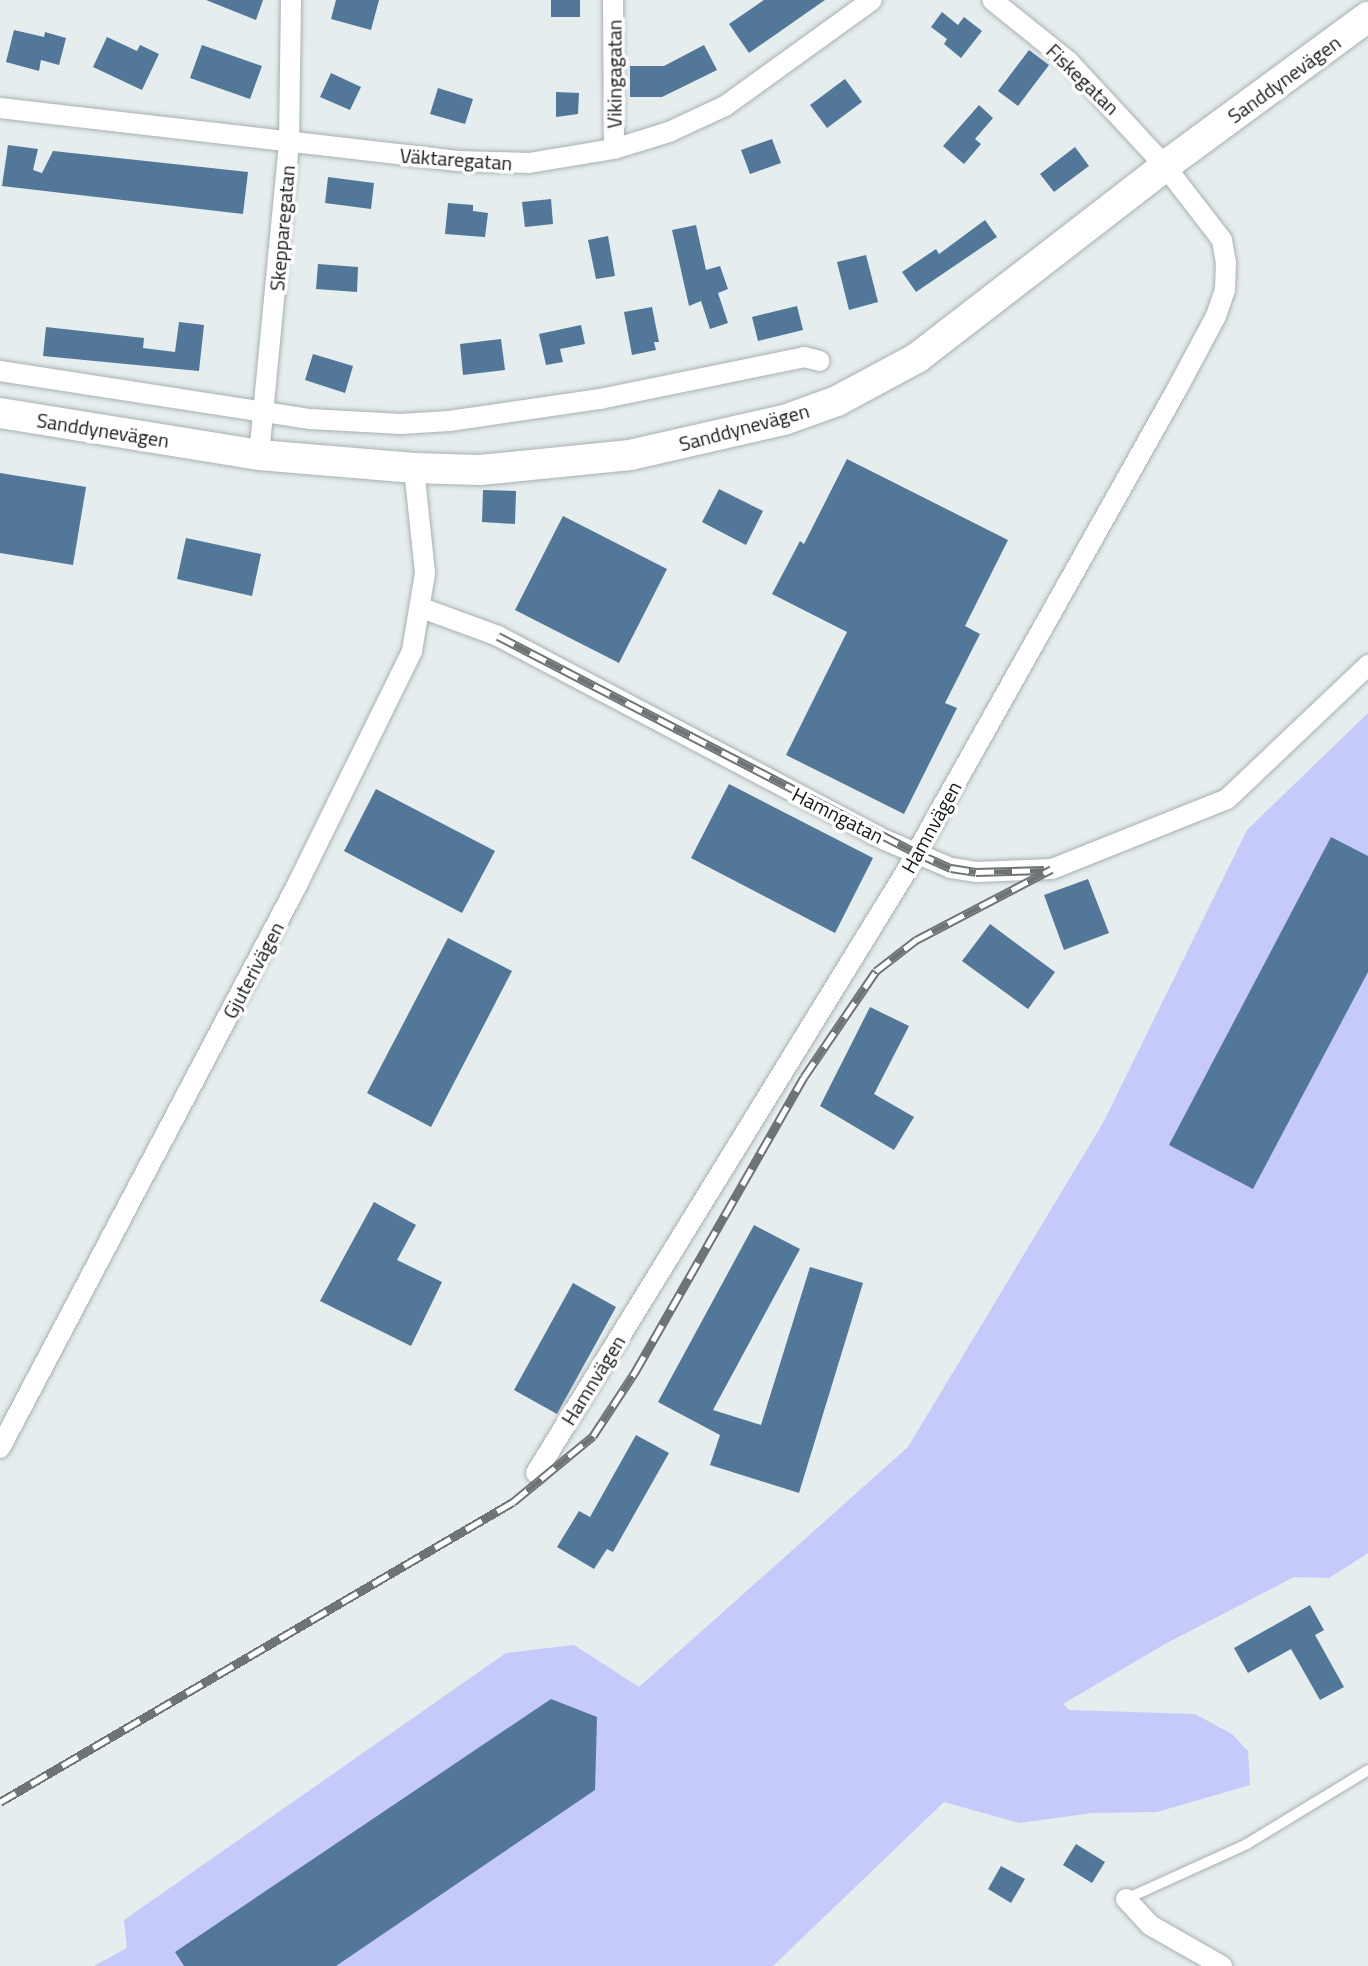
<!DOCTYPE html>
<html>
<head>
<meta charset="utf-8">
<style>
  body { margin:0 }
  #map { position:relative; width:1368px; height:1966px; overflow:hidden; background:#e5edee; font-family:"Titillium Web",sans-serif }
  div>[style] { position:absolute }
  .water>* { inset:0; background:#c6cafa }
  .building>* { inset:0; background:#537798 }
  .roads { filter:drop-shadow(0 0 2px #a9b0b1) drop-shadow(0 0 2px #a9b0b1) }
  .lane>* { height:10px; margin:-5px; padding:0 5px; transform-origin:5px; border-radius:5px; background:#fff }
  .street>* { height:20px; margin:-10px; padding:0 10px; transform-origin:10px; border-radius:10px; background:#fff }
  .secondary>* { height:30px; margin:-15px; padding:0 15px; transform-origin:15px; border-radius:15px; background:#fff }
  .rail>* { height:9px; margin-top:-4.5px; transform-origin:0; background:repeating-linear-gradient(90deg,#fff 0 18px,#6e7475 0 36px); box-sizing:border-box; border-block:2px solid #6e7475 }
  span { translate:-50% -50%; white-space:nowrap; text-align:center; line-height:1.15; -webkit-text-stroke:7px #fff; paint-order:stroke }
  .street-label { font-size:20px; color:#141718 }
</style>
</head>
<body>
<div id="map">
  <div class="water">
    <i style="clip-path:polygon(1368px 713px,1368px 1553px,1329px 1578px,1294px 1577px,1165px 1644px,1063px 1704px,1069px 1710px,1195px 1714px,1232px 1734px,1248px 1751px,1250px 1785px,1157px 1812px,1092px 1813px,1019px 1823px,944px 1802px,773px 1966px,94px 1966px,127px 1948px,124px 1920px,506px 1653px,574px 1645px,639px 1687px,908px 1447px,1103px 1123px,1247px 830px)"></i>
  </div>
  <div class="building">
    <i style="clip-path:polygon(206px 0,263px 0,256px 20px)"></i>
    <i style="clip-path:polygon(336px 0,379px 0,371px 30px,331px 19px)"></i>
    <i style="clip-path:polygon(551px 0,580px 0,580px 17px,551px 17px)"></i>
    <i style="clip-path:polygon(764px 0,825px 0,749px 53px,729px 24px)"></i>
    <i style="clip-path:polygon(942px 12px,958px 25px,964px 17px,982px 31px,961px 58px,944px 44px,947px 39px,931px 27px)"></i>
    <i style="clip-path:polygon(14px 30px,44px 37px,45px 32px,66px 38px,59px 65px,41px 60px,39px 71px,6px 62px)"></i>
    <i style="clip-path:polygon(107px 37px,137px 51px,140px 45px,159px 54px,142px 90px,93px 67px)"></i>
    <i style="clip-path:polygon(202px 45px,262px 66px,250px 99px,190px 78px)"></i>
    <i style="clip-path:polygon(704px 45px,717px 70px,662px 97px,630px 97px,630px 66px,664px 66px)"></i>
    <i style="clip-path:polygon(1029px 50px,1049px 65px,1018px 106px,998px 91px)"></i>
    <i style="clip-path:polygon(331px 73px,361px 87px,350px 110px,320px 97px)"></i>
    <i style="clip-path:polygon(845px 79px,862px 102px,827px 128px,810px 105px)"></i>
    <i style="clip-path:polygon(438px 88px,473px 99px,465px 124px,430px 114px)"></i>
    <i style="clip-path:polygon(556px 92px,579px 93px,578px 114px,556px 117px)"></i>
    <i style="clip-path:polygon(979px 105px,993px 118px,975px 139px,981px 144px,964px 164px,943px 146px)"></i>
    <i style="clip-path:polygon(772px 139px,781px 163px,750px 174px,741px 150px)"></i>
    <i style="clip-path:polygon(8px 145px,38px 149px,33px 170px,42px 173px,53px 151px,248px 172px,243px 214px,2px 186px)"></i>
    <i style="clip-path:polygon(1075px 147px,1089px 166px,1054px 192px,1040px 174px)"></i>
    <i style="clip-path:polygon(328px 177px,374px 183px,371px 209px,325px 203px)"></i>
    <i style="clip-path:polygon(551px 199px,553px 224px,525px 227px,522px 202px)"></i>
    <i style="clip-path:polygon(448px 203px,473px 205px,473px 211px,488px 213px,485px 237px,445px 234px)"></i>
    <i style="clip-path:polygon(985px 220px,997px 237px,916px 292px,902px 272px,936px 249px,939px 254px)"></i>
    <i style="clip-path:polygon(696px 225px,706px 270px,720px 266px,728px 289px,718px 293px,728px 323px,710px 329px,701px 301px,689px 306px,672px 230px)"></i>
    <i style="clip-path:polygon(608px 236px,615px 276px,596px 279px,588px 240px)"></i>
    <i style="clip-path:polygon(866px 255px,878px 302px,849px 310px,837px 262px)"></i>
    <i style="clip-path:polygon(318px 264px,358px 267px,357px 292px,316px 289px)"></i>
    <i style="clip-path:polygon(797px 306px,803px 330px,758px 341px,752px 317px)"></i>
    <i style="clip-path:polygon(652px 307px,659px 342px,654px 342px,656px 350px,632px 355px,624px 312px)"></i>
    <i style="clip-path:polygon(179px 322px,204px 325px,199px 371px,43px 356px,46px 327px,144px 338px,143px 348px,175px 352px)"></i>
    <i style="clip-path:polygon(581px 325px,585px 344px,560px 349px,563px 362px,546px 365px,539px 334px)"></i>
    <i style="clip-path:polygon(501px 339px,505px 370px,463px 375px,460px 344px)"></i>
    <i style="clip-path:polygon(313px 354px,353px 366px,345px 393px,305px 380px)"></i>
    <i style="clip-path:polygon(847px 459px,1008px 540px,965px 626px,980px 634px,945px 703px,957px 708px,904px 814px,786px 755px,847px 632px,772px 594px,800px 541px,804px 544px)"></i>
    <i style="clip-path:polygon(0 473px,86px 487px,73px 565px,0 553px)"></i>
    <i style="clip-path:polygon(719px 489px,763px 511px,746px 545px,702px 522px)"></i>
    <i style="clip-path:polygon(483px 490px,516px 491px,515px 524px,482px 522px)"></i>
    <i style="clip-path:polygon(563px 516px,667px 569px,619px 663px,515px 610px)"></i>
    <i style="clip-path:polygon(186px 538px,261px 554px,252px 596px,177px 579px)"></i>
    <i style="clip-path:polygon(729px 784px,873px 858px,835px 933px,691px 858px)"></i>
    <i style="clip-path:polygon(376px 789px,495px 851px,462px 913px,344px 851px)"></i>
    <i style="clip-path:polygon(1331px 837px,1368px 856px,1368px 972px,1253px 1189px,1169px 1145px)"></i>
    <i style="clip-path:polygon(1088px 879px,1109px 933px,1064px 950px,1044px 895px)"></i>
    <i style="clip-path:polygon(990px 924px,1055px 972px,1028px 1009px,962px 961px)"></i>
    <i style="clip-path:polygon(448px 938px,512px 971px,431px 1127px,367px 1093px)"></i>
    <i style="clip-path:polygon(870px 1007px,909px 1026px,874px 1094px,914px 1117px,894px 1150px,820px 1106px)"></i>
    <i style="clip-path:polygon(374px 1202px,416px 1225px,397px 1260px,442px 1282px,411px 1346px,320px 1301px)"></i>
    <i style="clip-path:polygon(754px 1225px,800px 1249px,713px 1410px,761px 1425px,810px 1267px,863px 1283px,799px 1493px,710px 1465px,720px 1435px,658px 1402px)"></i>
    <i style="clip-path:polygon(573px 1283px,616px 1307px,557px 1414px,514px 1390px)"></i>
    <i style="clip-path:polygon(636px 1435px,669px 1453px,613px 1552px,607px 1549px,594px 1569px,557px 1547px,579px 1511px,590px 1517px)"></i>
    <i style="clip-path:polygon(1310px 1605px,1324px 1630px,1315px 1635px,1344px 1687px,1320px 1700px,1291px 1649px,1248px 1673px,1234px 1648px)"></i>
    <i style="clip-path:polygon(551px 1699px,597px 1717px,595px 1790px,336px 1966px,184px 1966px,175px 1952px)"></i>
    <i style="clip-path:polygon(1076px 1844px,1105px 1862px,1092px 1883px,1063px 1865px)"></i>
    <i style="clip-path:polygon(1001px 1866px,1025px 1879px,1011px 1903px,988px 1889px)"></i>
  </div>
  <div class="roads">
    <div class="lane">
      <i style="left:1126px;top:1899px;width:133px;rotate:-24.4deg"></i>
      <i style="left:1247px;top:1844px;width:142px;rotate:-31.4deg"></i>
    </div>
    <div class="street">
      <i style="left:613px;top:0;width:149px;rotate:89.6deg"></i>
      <i style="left:0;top:108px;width:461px;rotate:6.6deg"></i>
      <i style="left:458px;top:161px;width:71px;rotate:1.6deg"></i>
      <i style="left:529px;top:163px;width:86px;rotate:-9.4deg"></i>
      <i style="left:614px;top:149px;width:58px;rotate:-17.2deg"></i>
      <i style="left:669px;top:132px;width:62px;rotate:-24.9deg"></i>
      <i style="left:725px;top:106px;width:181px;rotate:-35.8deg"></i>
      <i style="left:0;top:371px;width:314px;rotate:8.8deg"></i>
      <i style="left:310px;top:419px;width:91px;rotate:3.1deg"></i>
      <i style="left:401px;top:424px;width:48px;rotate:-3.6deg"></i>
      <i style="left:449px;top:421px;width:153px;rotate:-8.3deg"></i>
      <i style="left:600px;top:399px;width:208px;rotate:-11.6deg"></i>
      <i style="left:804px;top:357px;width:16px;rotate:14deg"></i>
      <i style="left:259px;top:455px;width:313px;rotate:-84.5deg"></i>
      <i style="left:289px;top:143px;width:143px;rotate:-89.2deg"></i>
      <i style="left:422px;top:608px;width:81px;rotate:20.2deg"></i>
      <i style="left:498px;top:636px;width:437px;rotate:27.8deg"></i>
      <i style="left:885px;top:840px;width:72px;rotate:23deg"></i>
      <i style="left:951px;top:868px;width:25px;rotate:9deg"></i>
      <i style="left:976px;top:872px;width:76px;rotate:-2.3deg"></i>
      <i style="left:1052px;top:869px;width:188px;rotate:-21.8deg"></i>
      <i style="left:1227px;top:799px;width:195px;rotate:-43.5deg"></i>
      <i style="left:0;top:1448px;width:634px;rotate:-62.18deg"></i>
      <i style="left:296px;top:887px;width:263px;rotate:-63.8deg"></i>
      <i style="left:412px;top:651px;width:79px;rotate:-80.5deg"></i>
      <i style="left:425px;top:573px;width:106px;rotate:-96deg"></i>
      <i style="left:536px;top:1473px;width:702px;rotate:-58.39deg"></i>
      <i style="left:904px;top:875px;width:557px;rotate:-60.68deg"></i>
      <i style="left:1177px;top:389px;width:83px;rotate:-61.9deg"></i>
      <i style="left:1216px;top:316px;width:28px;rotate:-71deg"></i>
      <i style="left:1225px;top:290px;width:27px;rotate:-88deg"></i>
      <i style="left:1226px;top:263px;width:23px;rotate:-100deg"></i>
      <i style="left:1222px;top:240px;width:93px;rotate:-127.6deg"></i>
      <i style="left:1165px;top:166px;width:143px;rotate:-132.7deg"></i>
      <i style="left:1068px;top:61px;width:97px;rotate:-141.2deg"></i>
      <i style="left:1126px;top:1899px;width:35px;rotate:47deg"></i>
      <i style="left:1150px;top:1925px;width:83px;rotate:29.7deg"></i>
    </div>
    <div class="secondary">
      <i style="left:0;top:413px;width:262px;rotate:9.2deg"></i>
      <i style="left:259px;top:455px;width:156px;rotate:4.8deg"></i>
      <i style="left:414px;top:468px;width:66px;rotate:1.7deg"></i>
      <i style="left:480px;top:470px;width:151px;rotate:-5.7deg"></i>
      <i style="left:630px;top:455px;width:158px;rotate:-12.8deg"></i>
      <i style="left:784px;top:420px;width:56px;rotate:-19.7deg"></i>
      <i style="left:837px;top:401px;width:91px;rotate:-28.3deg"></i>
      <i style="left:917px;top:358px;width:314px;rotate:-37.7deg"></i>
      <i style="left:1165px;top:166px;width:252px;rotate:-36.3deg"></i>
    </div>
  </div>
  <div class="rail">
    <i style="left:498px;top:636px;width:472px;rotate:27.4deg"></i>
    <i style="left:917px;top:853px;width:37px;rotate:24deg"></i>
    <i style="left:951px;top:868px;width:25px;rotate:9deg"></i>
    <i style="left:976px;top:872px;width:68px;rotate:-1.7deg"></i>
    <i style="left:0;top:1802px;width:594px;rotate:-30.32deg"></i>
    <i style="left:513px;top:1502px;width:104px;rotate:-39.5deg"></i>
    <i style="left:593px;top:1436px;width:77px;rotate:-56.7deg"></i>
    <i style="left:635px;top:1372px;width:340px;rotate:-60.2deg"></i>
    <i style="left:804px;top:1077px;width:128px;rotate:-55.8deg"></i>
    <i style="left:876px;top:971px;width:51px;rotate:-37.8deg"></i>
    <i style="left:916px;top:940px;width:153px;rotate:-27.6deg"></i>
  </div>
  <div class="street-label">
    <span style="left:614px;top:74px;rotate:-90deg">Vikingagatan</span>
    <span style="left:1083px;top:79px;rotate:44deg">Fiskegatan</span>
    <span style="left:1284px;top:79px;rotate:-36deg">Sanddynevägen</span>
    <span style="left:456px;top:159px;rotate:4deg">Väktaregatan</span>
    <span style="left:282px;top:228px;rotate:-85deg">Skepparegatan</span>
    <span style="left:744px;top:427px;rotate:-15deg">Sanddynevägen</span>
    <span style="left:103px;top:430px;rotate:9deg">Sanddynevägen</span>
    <span style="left:838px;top:815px;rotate:27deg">Hamngatan</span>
    <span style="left:931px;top:827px;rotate:-61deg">Hamnvägen</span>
    <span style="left:253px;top:970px;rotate:-62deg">Gjuterivägen</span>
    <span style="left:593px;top:1380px;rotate:-58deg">Hamnvägen</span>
  </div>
</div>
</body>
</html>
